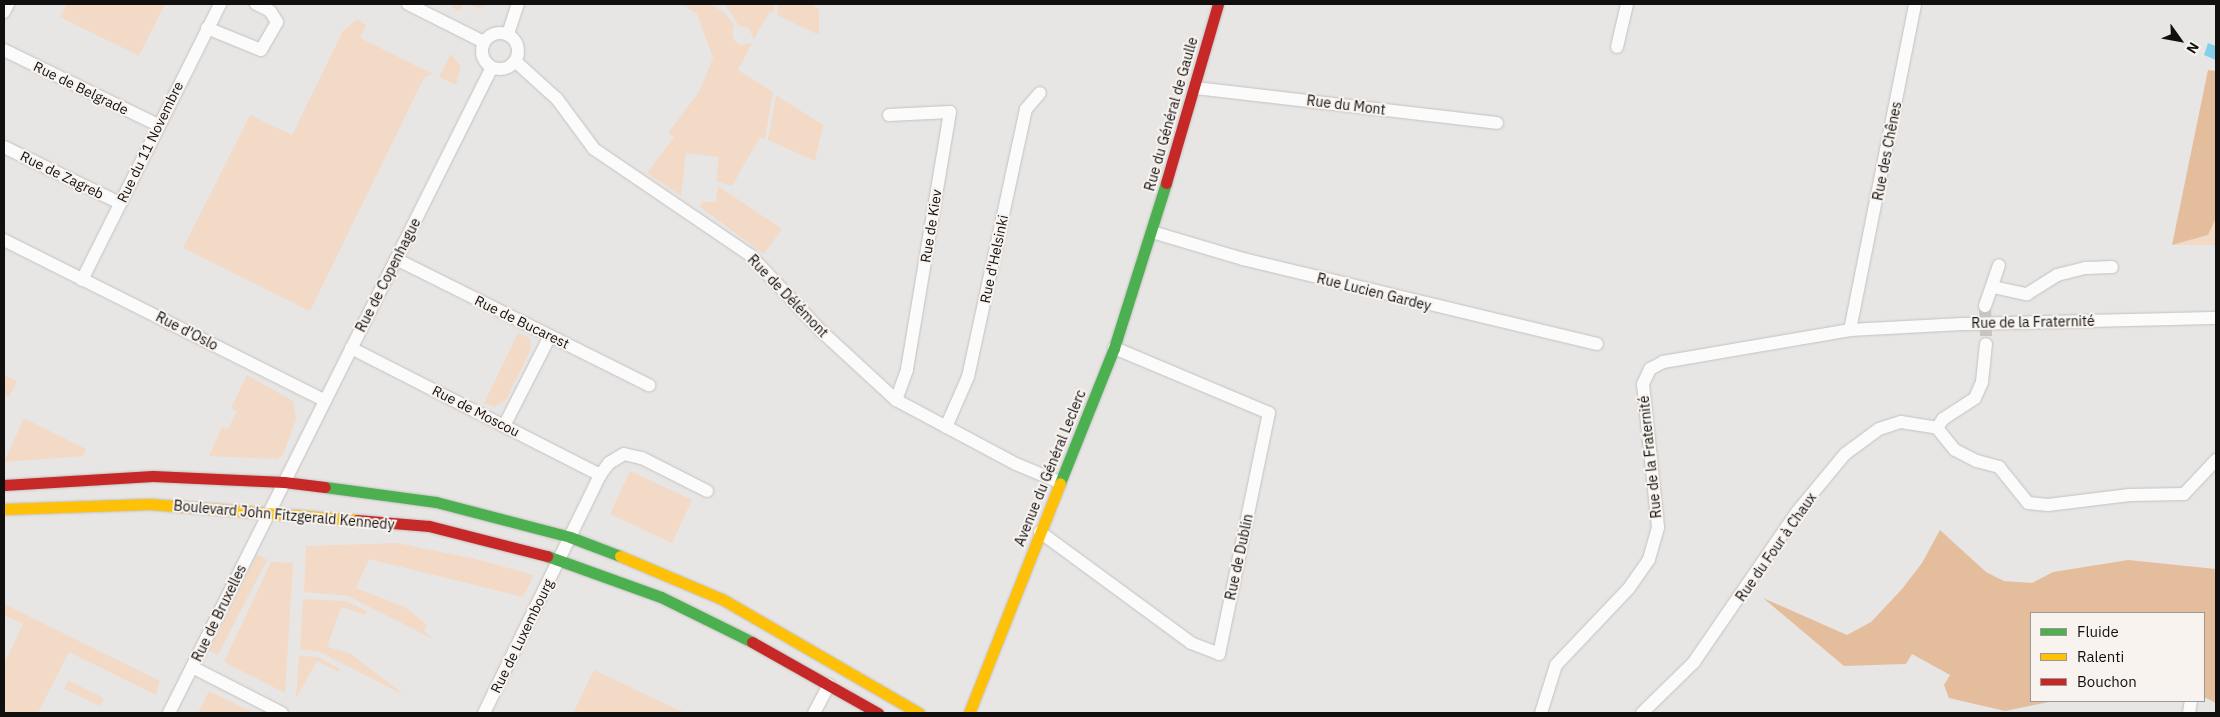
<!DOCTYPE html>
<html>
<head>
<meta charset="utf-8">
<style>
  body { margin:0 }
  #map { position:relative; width:2220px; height:717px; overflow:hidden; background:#e8e6e4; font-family:"IBM Plex Sans",sans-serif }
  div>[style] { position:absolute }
  .green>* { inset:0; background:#f2dac6 }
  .forest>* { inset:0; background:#e4be9c }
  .water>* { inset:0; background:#85d0e9 }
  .street-tunnel>* { height:12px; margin-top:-6px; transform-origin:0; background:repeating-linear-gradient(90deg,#c8c6c4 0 12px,transparent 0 18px) }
  .roads { filter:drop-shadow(0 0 1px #c3c2c0) drop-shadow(0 0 1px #c3c2c0) }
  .street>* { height:12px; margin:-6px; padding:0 6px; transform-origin:6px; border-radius:6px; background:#fcfbfb }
  .street>.ring { margin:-6px; padding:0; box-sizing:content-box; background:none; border:12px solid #fcfbfb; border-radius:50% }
  .fast>* { height:11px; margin:-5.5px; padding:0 5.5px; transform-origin:5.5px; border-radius:5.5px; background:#4caf50 }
  .slow>* { height:11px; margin:-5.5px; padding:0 5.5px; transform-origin:5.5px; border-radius:5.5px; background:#ffc107 }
  .jam>* { height:11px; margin:-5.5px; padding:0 5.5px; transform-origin:5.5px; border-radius:5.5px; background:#c62828 }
  span { translate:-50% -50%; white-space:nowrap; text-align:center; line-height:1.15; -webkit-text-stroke:4px #f8f3ef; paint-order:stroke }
  .street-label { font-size:14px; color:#12100f }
  .frame { position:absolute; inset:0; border:5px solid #12100f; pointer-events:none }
  .legend { position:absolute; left:2030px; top:612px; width:175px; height:90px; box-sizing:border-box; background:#f8f3ef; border:1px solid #9c9895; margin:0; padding:6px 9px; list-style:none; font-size:15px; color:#12100f }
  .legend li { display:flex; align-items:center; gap:10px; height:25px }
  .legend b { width:25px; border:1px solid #9c9895 }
  .north { position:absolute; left:2155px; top:15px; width:50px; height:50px; -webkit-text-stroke:4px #f8f3ef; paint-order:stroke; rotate:122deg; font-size:14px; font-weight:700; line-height:20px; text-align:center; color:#12100f }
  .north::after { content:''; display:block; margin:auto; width:18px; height:22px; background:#12100f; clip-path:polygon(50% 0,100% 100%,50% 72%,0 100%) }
</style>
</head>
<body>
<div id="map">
  <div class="green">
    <i style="clip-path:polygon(67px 4px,165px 4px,139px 56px,60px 17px)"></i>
    <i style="clip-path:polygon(454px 4px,491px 4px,480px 8px,464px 4px,459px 11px,452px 7px)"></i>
    <i style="clip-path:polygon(681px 4px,710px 4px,725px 13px,735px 27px,732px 30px,734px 40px,740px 45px,752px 43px,738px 70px,773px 92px,765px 139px,760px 137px,732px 186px,716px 181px,719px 157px,686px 153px,681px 196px,647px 173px,674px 137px,668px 133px,699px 92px,713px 58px,697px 14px)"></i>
    <i style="clip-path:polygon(725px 4px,774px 4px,773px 13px,770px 11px,754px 39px,748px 27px,739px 26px)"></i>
    <i style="clip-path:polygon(778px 4px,811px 4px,819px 9px,819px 35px,777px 15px)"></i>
    <i style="clip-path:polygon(357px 19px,366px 26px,360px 38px,433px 74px,424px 78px,310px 311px,183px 248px,250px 115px,292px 135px,343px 31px)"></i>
    <i style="clip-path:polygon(451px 54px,461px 66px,456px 85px,439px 77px)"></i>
    <i style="clip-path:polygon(776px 95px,823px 125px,815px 161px,768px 140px)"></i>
    <i style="clip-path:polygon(718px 186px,782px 229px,764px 254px,700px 207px,703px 202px,716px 202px)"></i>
    <i style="clip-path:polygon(2216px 218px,2216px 245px,2172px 245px,2208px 235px)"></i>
    <i style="clip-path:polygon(518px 333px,530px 338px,531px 349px,506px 400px,494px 407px,484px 403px)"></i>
    <i style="clip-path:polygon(4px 375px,17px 381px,9px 397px,4px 394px)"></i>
    <i style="clip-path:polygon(247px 375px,293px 401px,296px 419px,283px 455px,277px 459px,209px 456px,222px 427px,228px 429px,237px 411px,231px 408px)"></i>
    <i style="clip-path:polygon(24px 418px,86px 449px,83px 456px,4px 462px)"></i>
    <i style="clip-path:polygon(630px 471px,692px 500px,672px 543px,610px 514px)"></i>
    <i style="clip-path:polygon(397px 543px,476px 559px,534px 575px,523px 597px,369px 559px,356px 588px,405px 607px,427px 625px,424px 630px,433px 639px,348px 596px,304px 592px,306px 546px)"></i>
    <i style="clip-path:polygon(257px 554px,267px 560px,218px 655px,209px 651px)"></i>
    <i style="clip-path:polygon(271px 562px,293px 563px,285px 693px,224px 662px)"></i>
    <i style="clip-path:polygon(303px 599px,346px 601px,367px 611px,365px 615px,341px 607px,327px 647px,350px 653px,404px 695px,320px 652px,300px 649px)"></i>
    <i style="clip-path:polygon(4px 604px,160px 681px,156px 695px,69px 652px,38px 713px,9px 713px,4px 710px,4px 664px,23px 624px,4px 615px)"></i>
    <i style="clip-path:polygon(299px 656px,318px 657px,340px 669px,338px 672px,317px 661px,296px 698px)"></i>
    <i style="clip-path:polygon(594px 670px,685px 713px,573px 713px)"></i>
    <i style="clip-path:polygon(68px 680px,104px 698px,100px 706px,64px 689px)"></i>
    <i style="clip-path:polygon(209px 691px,254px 713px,198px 713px)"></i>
  </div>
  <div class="forest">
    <i style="clip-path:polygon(2208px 70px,2216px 71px,2216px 218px,2208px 235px,2172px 245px)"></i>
    <i style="clip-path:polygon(1940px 530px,1986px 572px,2004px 581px,2032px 583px,2053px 572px,2128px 560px,2216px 569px,2216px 703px,2204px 697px,2204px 613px,2031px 613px,2031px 701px,2053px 701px,2005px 711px,1949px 698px,1944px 685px,1950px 675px,1912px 654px,1906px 664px,1844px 666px,1763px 598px,1847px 635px,1871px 622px,1902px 589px,1922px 563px)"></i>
  </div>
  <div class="water">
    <i style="clip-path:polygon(2208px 43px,2216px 46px,2216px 60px,2204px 55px)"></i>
  </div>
  <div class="street-tunnel">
    <i style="left:1985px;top:306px;width:38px;rotate:88deg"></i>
  </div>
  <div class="roads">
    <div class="street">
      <i style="left:408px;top:4px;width:85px;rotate:26.6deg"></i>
      <i style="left:4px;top:12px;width:9px;rotate:-63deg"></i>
      <i style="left:207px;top:28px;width:58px;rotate:22.2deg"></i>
      <i style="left:261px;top:50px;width:32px;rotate:-60deg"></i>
      <i style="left:277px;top:22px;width:13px;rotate:-122deg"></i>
      <i style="left:270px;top:11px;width:16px;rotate:-153deg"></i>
      <i class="ring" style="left:482px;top:33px;width:24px;height:24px"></i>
      <i style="left:508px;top:34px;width:32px;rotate:-72deg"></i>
      <i style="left:1617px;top:47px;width:44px;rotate:-76.9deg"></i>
      <i style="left:4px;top:50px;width:171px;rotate:26deg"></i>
      <i style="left:515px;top:61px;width:57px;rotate:42.1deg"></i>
      <i style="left:557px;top:99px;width:62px;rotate:53.5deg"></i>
      <i style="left:594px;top:149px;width:189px;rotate:34.2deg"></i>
      <i style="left:750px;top:255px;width:104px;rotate:46.9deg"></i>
      <i style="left:821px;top:331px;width:102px;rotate:42.6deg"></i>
      <i style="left:896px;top:400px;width:136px;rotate:28.1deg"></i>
      <i style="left:1016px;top:464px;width:47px;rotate:22.7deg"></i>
      <i style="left:1195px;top:88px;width:304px;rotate:6.6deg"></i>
      <i style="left:889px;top:115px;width:61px;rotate:-2.8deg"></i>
      <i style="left:950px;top:112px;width:262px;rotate:99.5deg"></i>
      <i style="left:907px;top:370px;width:32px;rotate:110deg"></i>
      <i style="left:4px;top:147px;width:129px;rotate:25.8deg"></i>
      <i style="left:1152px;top:232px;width:95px;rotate:16.5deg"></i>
      <i style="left:1243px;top:259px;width:364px;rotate:13.5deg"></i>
      <i style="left:4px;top:240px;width:359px;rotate:26.6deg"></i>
      <i style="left:396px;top:259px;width:283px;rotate:26.5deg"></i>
      <i style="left:82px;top:280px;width:309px;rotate:-63.4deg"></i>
      <i style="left:1993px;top:287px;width:35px;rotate:12deg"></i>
      <i style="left:2027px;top:294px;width:36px;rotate:-32deg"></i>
      <i style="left:2057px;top:275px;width:30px;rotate:-14deg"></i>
      <i style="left:2086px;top:268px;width:26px;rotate:-2deg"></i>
      <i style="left:1985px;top:306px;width:43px;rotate:-71.1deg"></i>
      <i style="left:1850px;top:330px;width:332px;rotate:-78.7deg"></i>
      <i style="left:351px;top:348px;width:280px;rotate:27deg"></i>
      <i style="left:600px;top:475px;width:15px;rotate:-53deg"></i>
      <i style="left:609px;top:463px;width:17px;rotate:-31deg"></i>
      <i style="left:624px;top:454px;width:18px;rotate:13deg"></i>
      <i style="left:642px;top:458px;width:73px;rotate:26.9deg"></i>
      <i style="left:504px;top:426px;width:101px;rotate:-62.9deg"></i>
      <i style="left:946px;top:427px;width:55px;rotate:-66.3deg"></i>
      <i style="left:968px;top:377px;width:274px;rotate:-77.8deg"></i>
      <i style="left:1026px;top:109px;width:21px;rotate:-49deg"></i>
      <i style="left:1937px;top:428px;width:11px;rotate:-56deg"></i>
      <i style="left:1943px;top:419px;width:38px;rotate:-33deg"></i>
      <i style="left:1975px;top:398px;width:17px;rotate:-66deg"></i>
      <i style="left:1982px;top:382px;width:38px;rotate:-84deg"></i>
      <i style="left:1040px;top:532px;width:187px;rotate:36.3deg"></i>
      <i style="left:1191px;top:643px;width:30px;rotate:21deg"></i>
      <i style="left:1219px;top:654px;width:246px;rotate:-78.3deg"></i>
      <i style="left:1269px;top:413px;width:168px;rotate:-157.2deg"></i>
      <i style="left:192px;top:667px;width:101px;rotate:27.1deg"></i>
      <i style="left:169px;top:713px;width:722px;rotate:-63.43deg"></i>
      <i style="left:484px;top:713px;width:265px;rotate:-64deg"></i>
      <i style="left:814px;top:713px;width:32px;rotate:-62deg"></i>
      <i style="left:1541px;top:713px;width:50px;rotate:-72.6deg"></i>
      <i style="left:1556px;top:665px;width:106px;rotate:-46.5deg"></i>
      <i style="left:1629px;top:588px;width:35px;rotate:-55deg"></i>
      <i style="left:1649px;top:559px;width:33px;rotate:-74deg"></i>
      <i style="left:1658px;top:527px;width:144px;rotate:-96deg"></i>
      <i style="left:1643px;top:384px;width:17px;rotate:-65deg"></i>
      <i style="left:1650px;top:369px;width:15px;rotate:-28deg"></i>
      <i style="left:1663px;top:362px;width:190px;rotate:-9.7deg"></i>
      <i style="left:1850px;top:330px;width:112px;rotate:-3.1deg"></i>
      <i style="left:1962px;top:324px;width:254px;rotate:-1.4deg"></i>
      <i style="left:1642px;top:713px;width:73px;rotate:-44.4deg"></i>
      <i style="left:1694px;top:662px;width:182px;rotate:-55.5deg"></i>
      <i style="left:1797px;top:512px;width:75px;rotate:-50.4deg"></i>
      <i style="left:1845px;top:454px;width:42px;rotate:-36.3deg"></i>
      <i style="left:1879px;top:429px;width:23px;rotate:-18deg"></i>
      <i style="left:1901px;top:422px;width:36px;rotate:9deg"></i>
      <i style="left:1937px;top:428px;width:28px;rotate:51deg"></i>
      <i style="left:1955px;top:450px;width:25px;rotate:27deg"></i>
      <i style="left:1977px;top:461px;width:23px;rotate:15deg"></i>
      <i style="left:1999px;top:467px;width:46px;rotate:51.1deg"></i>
      <i style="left:2028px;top:503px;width:20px;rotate:6deg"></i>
      <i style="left:2048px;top:505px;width:82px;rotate:-7deg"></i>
      <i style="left:2129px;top:495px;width:55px;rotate:-1deg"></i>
      <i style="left:2184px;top:494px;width:47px;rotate:-46.7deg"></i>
      <i style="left:2189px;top:713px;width:12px;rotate:-81deg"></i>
    </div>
    <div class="fast">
      <i style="left:1060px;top:483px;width:145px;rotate:-68.2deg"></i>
      <i style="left:1114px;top:348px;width:173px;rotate:-72.5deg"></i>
      <i style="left:325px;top:487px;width:112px;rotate:7.7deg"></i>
      <i style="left:436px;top:502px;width:138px;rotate:14.6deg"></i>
      <i style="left:570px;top:537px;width:53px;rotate:20.8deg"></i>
      <i style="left:547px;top:556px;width:121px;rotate:19.8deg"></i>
      <i style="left:661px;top:597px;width:102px;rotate:26.3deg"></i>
    </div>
    <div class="slow">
      <i style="left:4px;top:509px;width:146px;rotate:-2deg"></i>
      <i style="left:150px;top:504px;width:208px;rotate:4.4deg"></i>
      <i style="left:620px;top:556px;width:111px;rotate:22.9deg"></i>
      <i style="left:722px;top:599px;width:228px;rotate:30.1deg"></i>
      <i style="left:969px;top:713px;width:247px;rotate:-68.4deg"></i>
    </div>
    <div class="jam">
      <i style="left:1166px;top:183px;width:186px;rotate:-73.8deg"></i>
      <i style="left:4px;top:485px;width:149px;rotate:-3.5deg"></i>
      <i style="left:153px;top:476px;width:131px;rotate:2.6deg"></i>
      <i style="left:284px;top:482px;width:41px;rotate:7deg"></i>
      <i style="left:357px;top:520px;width:72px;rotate:4.8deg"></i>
      <i style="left:429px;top:526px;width:122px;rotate:14.3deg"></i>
      <i style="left:752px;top:642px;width:145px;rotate:29.4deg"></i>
    </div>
  </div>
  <div class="street-label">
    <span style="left:81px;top:88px;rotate:26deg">Rue de Belgrade</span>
    <span style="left:1346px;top:105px;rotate:7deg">Rue du Mont</span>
    <span style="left:1171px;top:114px;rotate:-74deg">Rue du Général de Gaulle</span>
    <span style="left:150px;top:142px;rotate:-64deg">Rue du 11 Novembre</span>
    <span style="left:1887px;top:151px;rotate:-79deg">Rue des Chênes</span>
    <span style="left:62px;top:175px;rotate:26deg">Rue de Zagreb</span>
    <span style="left:931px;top:226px;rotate:-81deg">Rue de Kiev</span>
    <span style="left:994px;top:259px;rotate:-78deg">Rue d'Helsinki</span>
    <span style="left:388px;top:275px;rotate:-63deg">Rue de Copenhague</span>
    <span style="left:1374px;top:292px;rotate:14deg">Rue Lucien Gardey</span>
    <span style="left:788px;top:296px;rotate:46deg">Rue de Délémont</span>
    <span style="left:522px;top:322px;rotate:26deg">Rue de Bucarest</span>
    <span style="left:2033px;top:322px;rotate:-1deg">Rue de la Fraternité</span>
    <span style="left:187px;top:331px;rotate:27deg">Rue d'Oslo</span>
    <span style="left:476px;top:411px;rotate:27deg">Rue de Moscou</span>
    <span style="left:1650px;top:457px;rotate:-96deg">Rue de la Fraternité</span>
    <span style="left:1050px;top:468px;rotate:-68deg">Avenue du Général Leclerc</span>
    <span style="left:284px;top:515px;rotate:5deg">Boulevard John Fitzgerald Kennedy</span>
    <span style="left:1776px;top:547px;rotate:-55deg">Rue du Four à Chaux</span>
    <span style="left:1239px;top:557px;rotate:-78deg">Rue de Dublin</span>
    <span style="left:219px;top:613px;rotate:-64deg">Rue de Bruxelles</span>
    <span style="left:522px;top:636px;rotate:-64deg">Rue de Luxembourg</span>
  </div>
  <div class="frame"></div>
  <ul class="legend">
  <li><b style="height:6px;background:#4caf50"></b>Fluide</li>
  <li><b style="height:6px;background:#ffc107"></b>Ralenti</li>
  <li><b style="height:6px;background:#c62828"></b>Bouchon</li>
  </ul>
  <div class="north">N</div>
</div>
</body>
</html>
